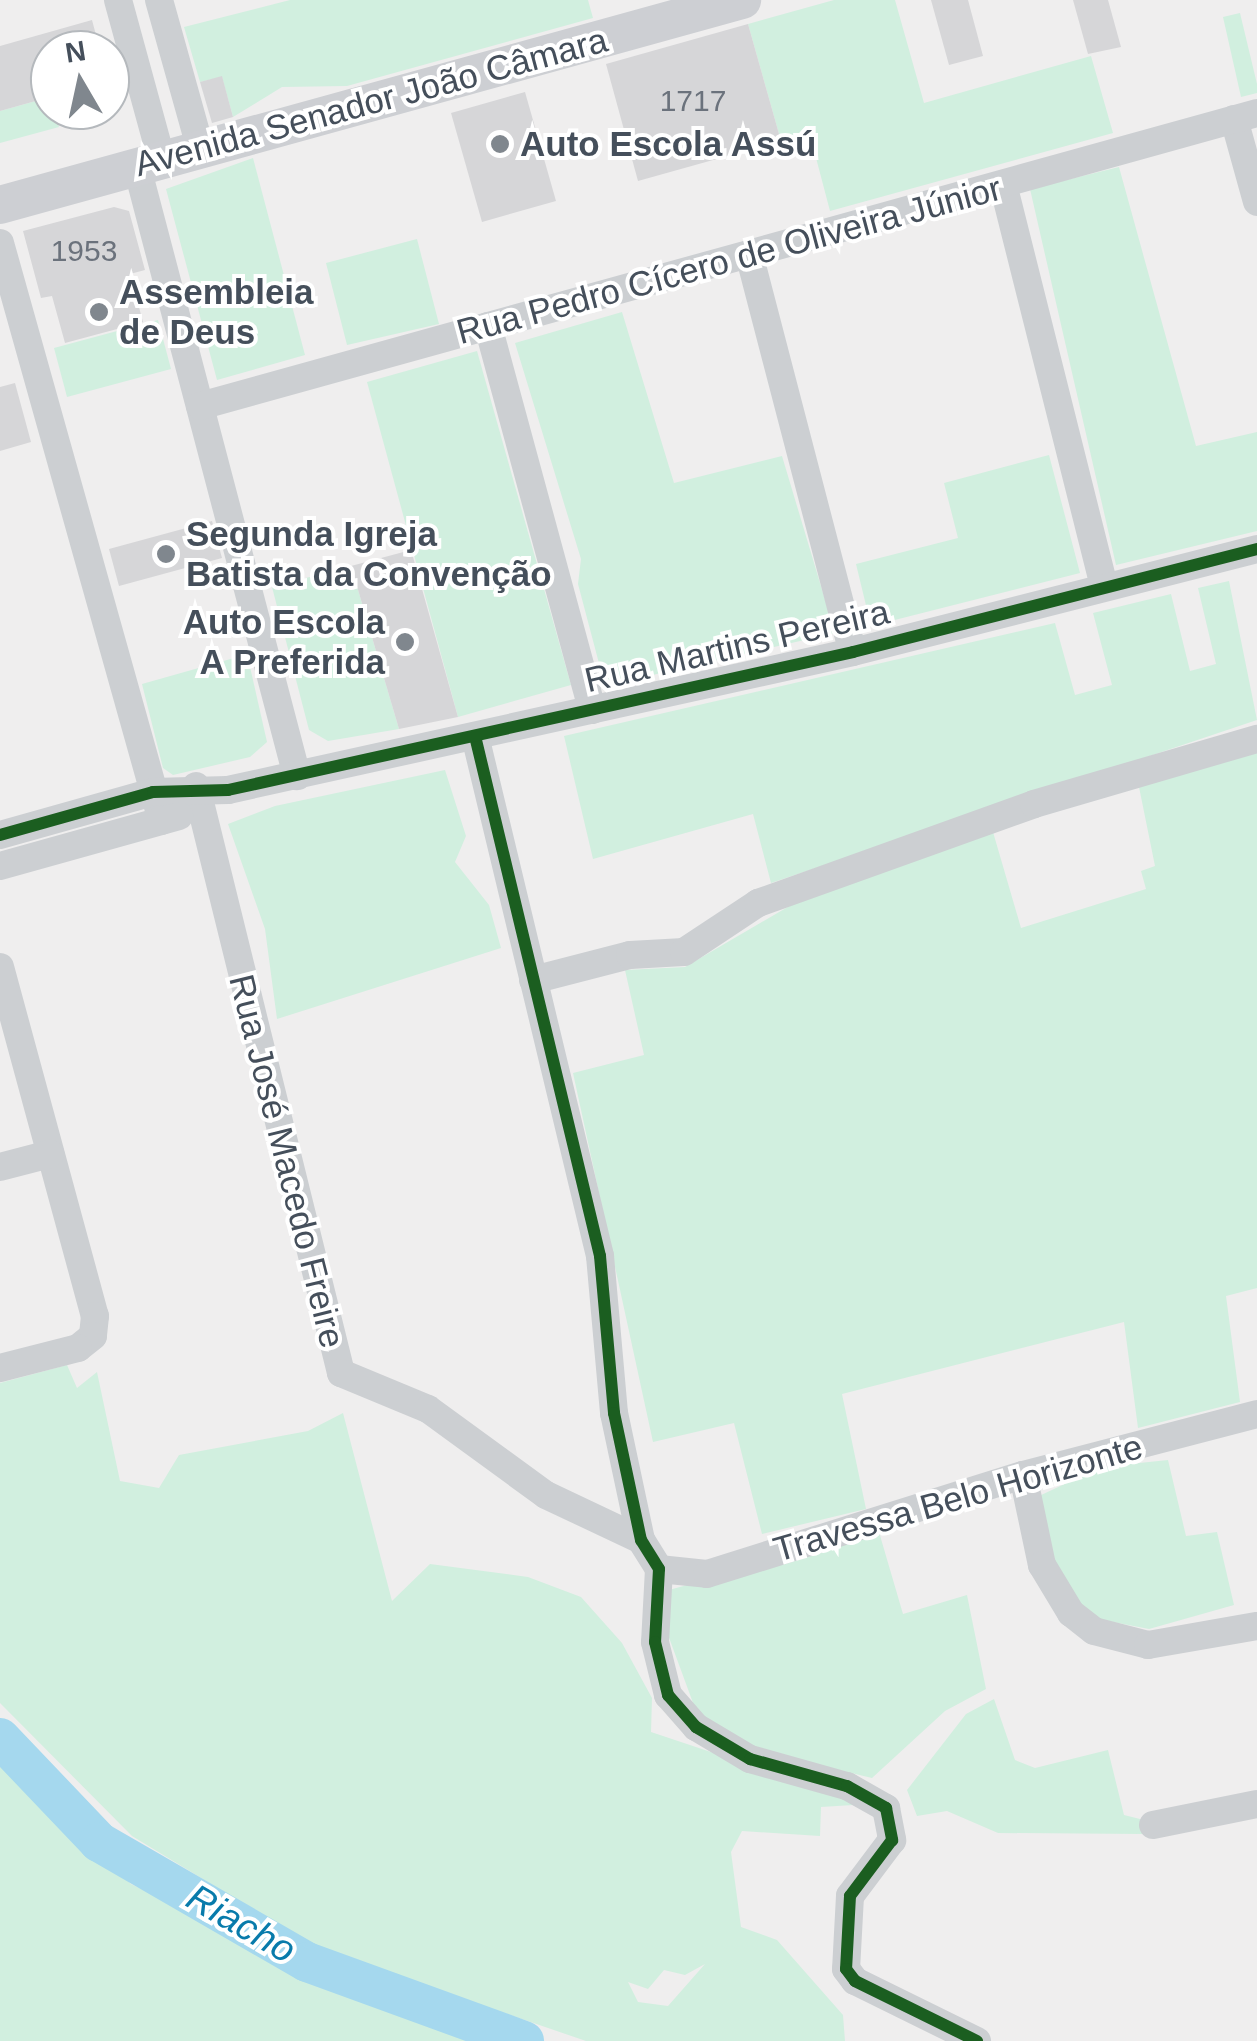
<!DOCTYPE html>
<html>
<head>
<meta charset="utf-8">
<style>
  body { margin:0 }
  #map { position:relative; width:1257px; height:2041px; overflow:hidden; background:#efeeee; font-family:Helvetica,sans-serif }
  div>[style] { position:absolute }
  .green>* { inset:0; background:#d1efdf }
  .river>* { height:40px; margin:-20px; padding:0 20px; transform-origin:20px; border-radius:20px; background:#a5d8ee }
  .building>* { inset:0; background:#d6d6d8 }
  .minor>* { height:28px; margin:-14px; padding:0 14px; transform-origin:14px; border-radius:14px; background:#cccfd2 }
  .secondary>* { height:38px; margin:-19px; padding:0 19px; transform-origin:19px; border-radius:19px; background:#cdcfd3 }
  .cycleway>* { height:12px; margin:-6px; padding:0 6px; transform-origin:6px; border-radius:6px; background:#1b5e20 }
  .dots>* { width:28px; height:28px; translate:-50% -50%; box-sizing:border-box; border:5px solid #fff; border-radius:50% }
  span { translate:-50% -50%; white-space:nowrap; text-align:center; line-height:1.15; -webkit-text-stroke:8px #fff; paint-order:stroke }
  .number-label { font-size:30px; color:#6b727c }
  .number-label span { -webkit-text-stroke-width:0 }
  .street-label { font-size:35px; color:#454f5b }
  .poi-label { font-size:35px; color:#454f5b; font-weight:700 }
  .left { translate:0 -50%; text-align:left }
  .right { translate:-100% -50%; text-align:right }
  .water-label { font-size:38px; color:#087bab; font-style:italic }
  .north { position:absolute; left:30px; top:30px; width:100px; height:100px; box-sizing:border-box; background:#fff; border:2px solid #b5b9bd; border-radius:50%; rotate:351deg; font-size:28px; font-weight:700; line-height:40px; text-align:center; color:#454f5b }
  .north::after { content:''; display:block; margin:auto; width:35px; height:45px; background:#80878e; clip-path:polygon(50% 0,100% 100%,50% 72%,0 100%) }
</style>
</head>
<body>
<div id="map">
  <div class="green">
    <i style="clip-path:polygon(290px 0,588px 0,593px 18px,347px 86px,282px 87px,233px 117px,222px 77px,200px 82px,184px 27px)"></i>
    <i style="clip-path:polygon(834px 0,895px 0,924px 103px,1091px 56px,1113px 133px,830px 211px,810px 135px,781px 141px,748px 24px)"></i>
    <i style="clip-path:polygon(1240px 13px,1257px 84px,1257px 93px,1241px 97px,1223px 17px)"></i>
    <i style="clip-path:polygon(50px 97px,59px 127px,0 143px,0 111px)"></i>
    <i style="clip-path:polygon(253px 158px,305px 355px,217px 380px,166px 189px)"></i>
    <i style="clip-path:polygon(1119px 167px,1196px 446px,1257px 432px,1257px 531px,1116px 565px,1030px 189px)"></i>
    <i style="clip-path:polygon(417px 239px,439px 324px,347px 345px,326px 263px)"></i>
    <i style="clip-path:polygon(622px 312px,674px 483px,782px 456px,835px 633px,605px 686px,578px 584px,581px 559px,515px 343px)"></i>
    <i style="clip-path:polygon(158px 320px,171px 369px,67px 397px,54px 348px)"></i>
    <i style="clip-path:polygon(477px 351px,571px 685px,458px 717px,367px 382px)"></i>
    <i style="clip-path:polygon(1049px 455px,1080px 573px,871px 626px,856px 564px,958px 538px,944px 483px)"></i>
    <i style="clip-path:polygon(351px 566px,399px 729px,328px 741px,309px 730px,272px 587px)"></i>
    <i style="clip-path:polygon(1229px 581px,1257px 720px,771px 883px,753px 814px,593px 859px,564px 736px,1055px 623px,1075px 695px,1112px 685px,1093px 613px,1171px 594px,1190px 671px,1216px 664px,1198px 588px)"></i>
    <i style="clip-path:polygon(234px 658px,248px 658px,267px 742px,250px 757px,173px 775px,163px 768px,142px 684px)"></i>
    <i style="clip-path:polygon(1257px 749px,1257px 1288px,1226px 1296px,1240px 1402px,1138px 1428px,1124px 1322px,842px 1394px,866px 1509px,762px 1534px,734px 1423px,653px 1442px,573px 1073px,644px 1055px,625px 970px,685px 967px,798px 901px,993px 832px,1021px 928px,1146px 889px,1141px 871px,1155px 866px,1139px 787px)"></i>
    <i style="clip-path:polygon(445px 770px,466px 836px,455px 862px,489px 905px,501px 948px,277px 1019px,265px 929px,228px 824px,275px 806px)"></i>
    <i style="clip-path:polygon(evenodd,67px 1365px,77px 1388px,97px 1372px,120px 1481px,159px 1488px,179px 1455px,308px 1431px,343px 1413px,392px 1601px,430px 1564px,528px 1577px,581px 1597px,622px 1643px,652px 1698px,651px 1732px,843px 1796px,853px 1805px,821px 1807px,820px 1836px,742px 1831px,731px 1852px,741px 1927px,777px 1940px,843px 2015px,845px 2041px,586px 2041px,320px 1950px,132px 1836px,0 1703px,0 1383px,67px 1365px,705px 1964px,668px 2006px,638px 2002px,628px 1982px,648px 1989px,664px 1970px,685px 1975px,705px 1964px)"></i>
    <i style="clip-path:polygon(1168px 1460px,1186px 1536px,1217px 1532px,1234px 1605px,1149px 1629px,1087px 1617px,1050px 1566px,1039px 1496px,1101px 1467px)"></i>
    <i style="clip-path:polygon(879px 1532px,903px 1614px,967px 1595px,986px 1689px,945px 1711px,872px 1778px,747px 1748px,696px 1711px,664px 1624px,669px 1590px)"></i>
    <i style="clip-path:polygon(994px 1699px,1015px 1760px,1035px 1768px,1108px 1750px,1124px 1815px,1144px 1820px,1144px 1834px,998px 1833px,947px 1811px,917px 1816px,907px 1790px,966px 1714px)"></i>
    <i style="clip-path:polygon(0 1763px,131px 1884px,352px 1993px,493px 2041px,0 2041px)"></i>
  </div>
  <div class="river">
    <i style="left:0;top:1738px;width:144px;rotate:46.4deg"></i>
    <i style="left:99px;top:1842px;width:240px;rotate:30deg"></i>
    <i style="left:307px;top:1962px;width:231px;rotate:20deg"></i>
  </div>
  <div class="building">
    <i style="clip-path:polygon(931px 0,968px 0,983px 56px,949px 65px)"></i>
    <i style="clip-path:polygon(1073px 0,1108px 0,1121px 47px,1088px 54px)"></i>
    <i style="clip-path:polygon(92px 20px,100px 50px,50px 50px,50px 97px,0 111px,0 46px)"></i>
    <i style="clip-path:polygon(748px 24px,781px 141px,638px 181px,606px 64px)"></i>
    <i style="clip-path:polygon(222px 76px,233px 117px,212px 123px,200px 82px)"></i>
    <i style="clip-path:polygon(525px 92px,556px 201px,482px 222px,451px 113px)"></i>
    <i style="clip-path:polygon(114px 207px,129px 211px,145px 270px,130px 274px,143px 322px,65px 343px,52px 296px,41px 298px,23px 231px)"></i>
    <i style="clip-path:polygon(15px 383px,31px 442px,0 451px,0 387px)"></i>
    <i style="clip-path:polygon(212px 521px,222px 558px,119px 586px,109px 549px)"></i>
    <i style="clip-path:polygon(411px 550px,458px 717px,399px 729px,351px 566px)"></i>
  </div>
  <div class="minor">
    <i style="left:118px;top:0;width:167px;rotate:74.7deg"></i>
    <i style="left:159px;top:0;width:156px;rotate:74.4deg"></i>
    <i style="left:1234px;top:119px;width:86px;rotate:74.5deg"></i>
    <i style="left:137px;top:167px;width:630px;rotate:75.28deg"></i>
    <i style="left:1003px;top:184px;width:415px;rotate:75.9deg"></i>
    <i style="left:0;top:243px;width:600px;rotate:74.34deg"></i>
    <i style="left:749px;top:254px;width:411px;rotate:75.4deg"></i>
    <i style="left:488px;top:326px;width:398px;rotate:74.8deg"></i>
    <i style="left:200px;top:406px;width:1097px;rotate:-15.49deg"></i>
    <i style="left:475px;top:736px;width:535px;rotate:76.48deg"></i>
    <i style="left:600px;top:1256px;width:158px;rotate:84.9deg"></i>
    <i style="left:614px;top:1413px;width:130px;rotate:78deg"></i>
    <i style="left:641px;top:1540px;width:34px;rotate:58deg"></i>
    <i style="left:659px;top:1569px;width:73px;rotate:93.1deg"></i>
    <i style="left:655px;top:1642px;width:55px;rotate:76.2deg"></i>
    <i style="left:668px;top:1695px;width:43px;rotate:48.8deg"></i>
    <i style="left:696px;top:1727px;width:63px;rotate:30.7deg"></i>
    <i style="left:750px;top:1759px;width:101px;rotate:15.6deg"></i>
    <i style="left:847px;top:1786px;width:45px;rotate:29.4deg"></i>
    <i style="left:886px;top:1808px;width:33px;rotate:79deg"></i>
    <i style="left:892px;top:1840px;width:70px;rotate:126.9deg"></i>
    <i style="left:850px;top:1896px;width:73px;rotate:93.1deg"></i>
    <i style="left:846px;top:1969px;width:15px;rotate:53deg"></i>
    <i style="left:855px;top:1981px;width:136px;rotate:26.2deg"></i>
    <i style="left:196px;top:786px;width:605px;rotate:76.12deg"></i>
    <i style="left:341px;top:1373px;width:94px;rotate:22.5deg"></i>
    <i style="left:428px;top:1409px;width:146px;rotate:36.1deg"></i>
    <i style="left:546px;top:1495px;width:105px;rotate:25.3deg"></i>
    <i style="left:0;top:835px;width:159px;rotate:-15.7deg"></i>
    <i style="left:153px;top:792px;width:75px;rotate:-1.5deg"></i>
    <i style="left:228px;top:790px;width:640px;rotate:-12.45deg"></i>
    <i style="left:853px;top:652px;width:417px;rotate:-14.3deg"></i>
    <i style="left:0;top:866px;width:186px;rotate:-15.6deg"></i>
    <i style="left:0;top:967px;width:362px;rotate:74.8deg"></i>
    <i style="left:95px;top:1316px;width:20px;rotate:96deg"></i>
    <i style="left:93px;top:1336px;width:19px;rotate:141deg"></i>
    <i style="left:78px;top:1348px;width:81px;rotate:165.6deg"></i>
    <i style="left:533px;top:980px;width:100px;rotate:-14.5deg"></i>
    <i style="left:630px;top:955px;width:54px;rotate:-3.2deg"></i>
    <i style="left:684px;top:952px;width:89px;rotate:-33.5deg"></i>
    <i style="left:758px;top:903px;width:293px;rotate:-19.7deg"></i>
    <i style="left:1034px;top:804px;width:232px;rotate:-16.3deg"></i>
    <i style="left:0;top:1167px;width:52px;rotate:-14.6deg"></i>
    <i style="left:1023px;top:1475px;width:92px;rotate:78.1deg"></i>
    <i style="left:1042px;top:1565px;width:56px;rotate:58.9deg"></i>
    <i style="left:1071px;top:1613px;width:29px;rotate:38deg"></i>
    <i style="left:1094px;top:1631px;width:56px;rotate:14.5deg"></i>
    <i style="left:1148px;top:1645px;width:111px;rotate:-9.9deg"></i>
    <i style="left:659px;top:1569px;width:48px;rotate:5.9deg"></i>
    <i style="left:707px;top:1574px;width:331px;rotate:-17.4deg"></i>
    <i style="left:1023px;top:1475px;width:242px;rotate:-14.6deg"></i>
    <i style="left:1153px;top:1825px;width:106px;rotate:-11.4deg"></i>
  </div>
  <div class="secondary">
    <i style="left:0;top:205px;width:770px;rotate:-15.44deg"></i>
  </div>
  <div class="cycleway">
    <i style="left:475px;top:736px;width:535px;rotate:76.48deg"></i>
    <i style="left:600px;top:1256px;width:158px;rotate:84.9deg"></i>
    <i style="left:614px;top:1413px;width:130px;rotate:78deg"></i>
    <i style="left:641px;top:1540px;width:34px;rotate:58deg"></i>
    <i style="left:659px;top:1569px;width:73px;rotate:93.1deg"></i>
    <i style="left:655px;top:1642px;width:55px;rotate:76.2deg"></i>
    <i style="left:668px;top:1695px;width:43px;rotate:48.8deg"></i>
    <i style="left:696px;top:1727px;width:63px;rotate:30.7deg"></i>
    <i style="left:750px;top:1759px;width:101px;rotate:15.6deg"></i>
    <i style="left:847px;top:1786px;width:45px;rotate:29.4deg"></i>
    <i style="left:886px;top:1808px;width:33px;rotate:79deg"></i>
    <i style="left:892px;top:1840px;width:70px;rotate:126.9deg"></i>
    <i style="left:850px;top:1896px;width:73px;rotate:93.1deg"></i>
    <i style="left:846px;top:1969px;width:15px;rotate:53deg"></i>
    <i style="left:855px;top:1981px;width:136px;rotate:26.2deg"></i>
    <i style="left:0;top:835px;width:159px;rotate:-15.7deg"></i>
    <i style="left:153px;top:792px;width:75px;rotate:-1.5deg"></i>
    <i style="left:228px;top:790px;width:640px;rotate:-12.45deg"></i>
    <i style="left:853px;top:652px;width:417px;rotate:-14.3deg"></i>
  </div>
  <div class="dots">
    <i style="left:500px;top:144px;background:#80878e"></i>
    <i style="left:99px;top:312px;background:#80878e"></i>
    <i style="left:166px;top:554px;background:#80878e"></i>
    <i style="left:405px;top:642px;background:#80878e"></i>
  </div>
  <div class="number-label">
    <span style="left:693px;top:101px">1717</span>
    <span style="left:84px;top:251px">1953</span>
  </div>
  <div class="street-label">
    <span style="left:371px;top:102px;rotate:-15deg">Avenida Senador João Câmara</span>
    <span style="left:729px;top:260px;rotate:-15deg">Rua Pedro Cícero de Oliveira Júnior</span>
    <span style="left:737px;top:646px;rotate:-13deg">Rua Martins Pereira</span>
    <span style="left:287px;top:1161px;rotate:76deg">Rua José Macedo Freire</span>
    <span style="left:958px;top:1498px;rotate:-16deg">Travessa Belo Horizonte</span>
  </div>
  <div class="poi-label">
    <span class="left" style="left:520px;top:144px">Auto Escola Assú</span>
    <span class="left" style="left:119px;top:312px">Assembleia<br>de Deus</span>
    <span class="left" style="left:186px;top:554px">Segunda Igreja<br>Batista da Convenção</span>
    <span class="right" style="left:385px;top:642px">Auto Escola<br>A Preferida</span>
  </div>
  <div class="water-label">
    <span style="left:241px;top:1924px;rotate:30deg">Riacho</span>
  </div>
  <div class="north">N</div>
</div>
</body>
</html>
